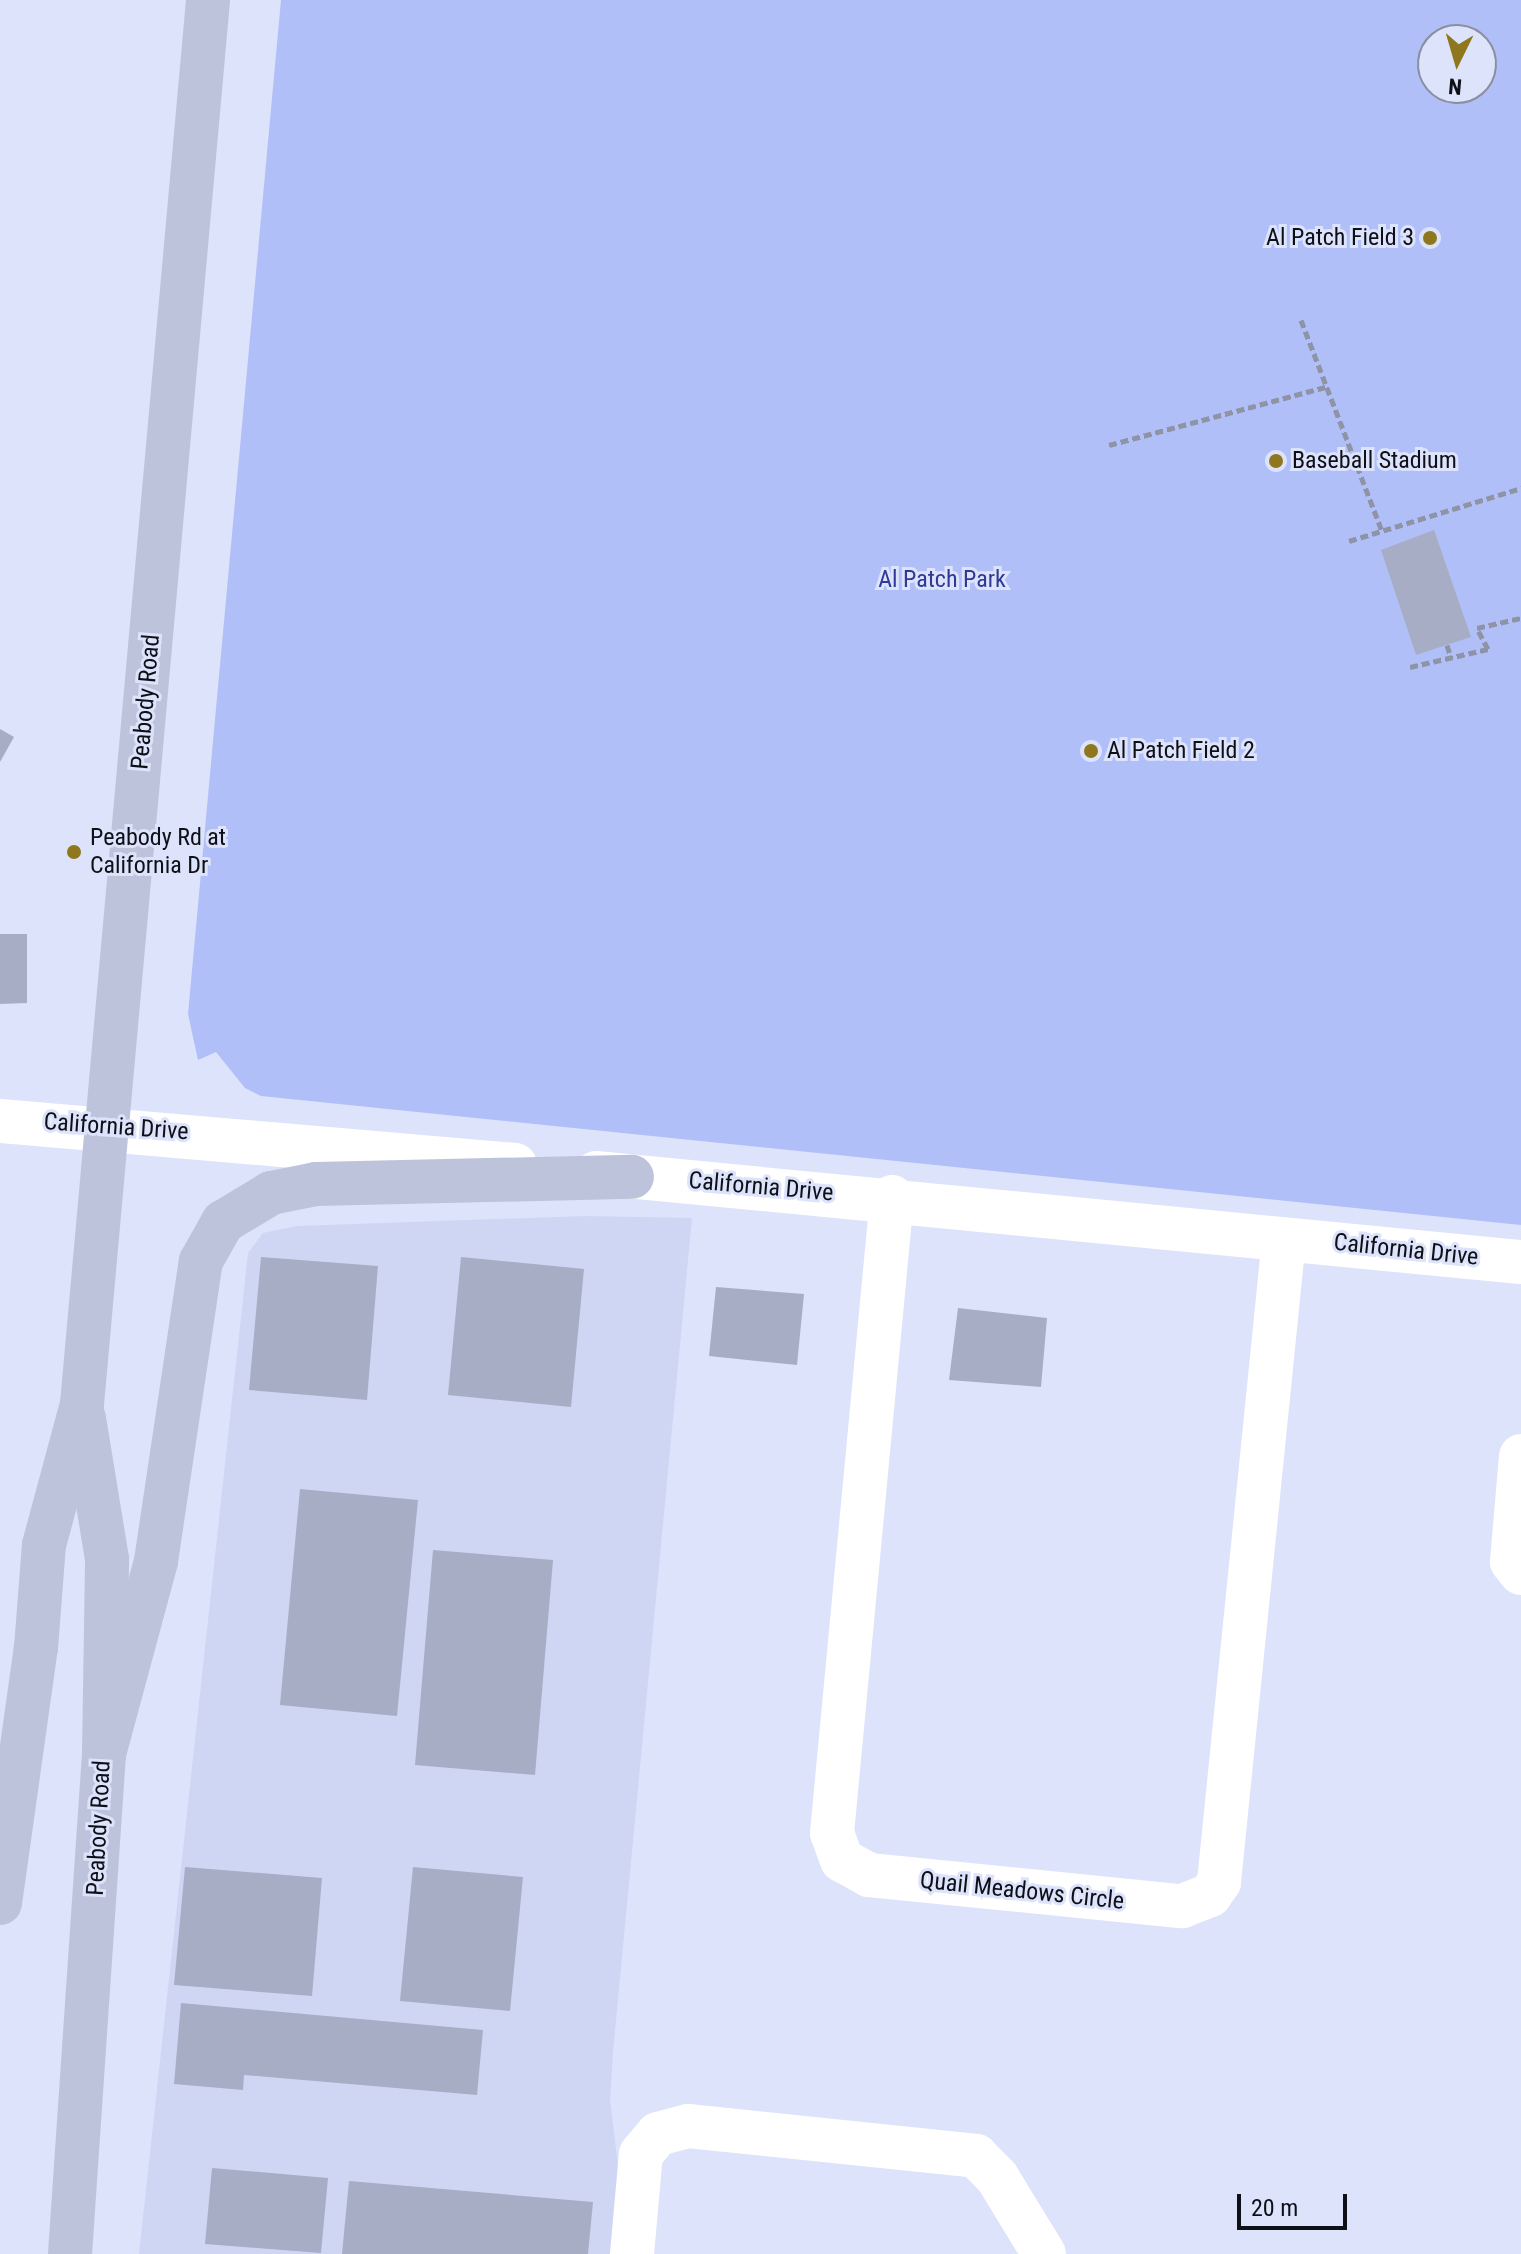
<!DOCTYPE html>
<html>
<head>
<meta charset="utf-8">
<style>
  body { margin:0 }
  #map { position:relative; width:1521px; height:2254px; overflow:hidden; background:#dce3fb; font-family:"Roboto Condensed",sans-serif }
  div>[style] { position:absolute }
  .built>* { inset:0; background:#ced6f4 }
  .green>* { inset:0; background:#b1bff8 }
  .building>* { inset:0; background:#a7adc4 }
  .path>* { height:5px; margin-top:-2.5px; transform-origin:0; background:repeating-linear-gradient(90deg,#8e93a5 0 8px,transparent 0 12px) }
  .minor>* { height:44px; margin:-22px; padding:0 22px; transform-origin:22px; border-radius:22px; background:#fff }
  .major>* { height:44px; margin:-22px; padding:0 22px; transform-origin:22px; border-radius:22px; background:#bdc3da }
  .dots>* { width:22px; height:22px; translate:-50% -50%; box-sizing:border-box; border:4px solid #dce3fb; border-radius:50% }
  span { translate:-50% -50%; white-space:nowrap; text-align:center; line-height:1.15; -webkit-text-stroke:6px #dce3fb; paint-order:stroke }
  .poi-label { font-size:24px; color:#0e1017 }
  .right { translate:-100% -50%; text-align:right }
  .left { translate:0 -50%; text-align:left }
  .park-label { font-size:24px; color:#313997 }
  .street-label { font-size:24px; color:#0e1017 }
  .north { position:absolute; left:1417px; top:24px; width:80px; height:80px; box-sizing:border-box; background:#dce3fb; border:2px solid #8a8fa0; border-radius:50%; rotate:185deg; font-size:22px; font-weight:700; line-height:32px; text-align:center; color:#0e1017 }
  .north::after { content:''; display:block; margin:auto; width:28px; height:36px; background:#8f771d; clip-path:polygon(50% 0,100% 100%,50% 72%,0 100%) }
  .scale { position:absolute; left:1237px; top:2194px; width:110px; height:36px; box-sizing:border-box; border:4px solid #0e1017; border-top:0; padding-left:10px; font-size:24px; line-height:28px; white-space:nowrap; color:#0e1017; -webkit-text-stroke:6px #dce3fb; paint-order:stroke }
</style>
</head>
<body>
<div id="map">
  <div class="built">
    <i style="clip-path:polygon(585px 1216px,692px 1218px,613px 2052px,610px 2099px,621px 2191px,615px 2254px,139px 2254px,248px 1253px,263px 1233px,297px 1226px)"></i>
  </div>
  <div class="green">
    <i style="clip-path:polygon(evenodd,281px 0,1521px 0,1521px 1225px,261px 1096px,245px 1088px,216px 1052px,198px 1060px,188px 1014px,281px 0,1433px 40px,1481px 40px,1481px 88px,1433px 88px,1433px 40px)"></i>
  </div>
  <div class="building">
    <i style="clip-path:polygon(1434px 530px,1471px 637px,1416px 655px,1381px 550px)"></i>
    <i style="clip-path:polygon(0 729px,14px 737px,0 762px)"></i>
    <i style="clip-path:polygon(0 934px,27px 934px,27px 1003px,0 1004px)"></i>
    <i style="clip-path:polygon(261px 1257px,378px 1266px,367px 1400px,249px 1390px)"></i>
    <i style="clip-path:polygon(461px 1257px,584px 1269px,571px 1407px,448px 1395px)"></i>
    <i style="clip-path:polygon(716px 1287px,804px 1294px,797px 1365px,709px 1356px)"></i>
    <i style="clip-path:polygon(958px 1308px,1047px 1318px,1041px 1387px,949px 1380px)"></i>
    <i style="clip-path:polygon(300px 1489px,418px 1500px,397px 1716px,280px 1705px)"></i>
    <i style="clip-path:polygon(433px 1550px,553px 1560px,535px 1775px,415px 1765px)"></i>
    <i style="clip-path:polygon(185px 1867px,322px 1878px,312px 1996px,174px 1985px)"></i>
    <i style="clip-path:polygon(413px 1867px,523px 1877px,510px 2011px,400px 2001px)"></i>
    <i style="clip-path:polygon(181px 2003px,483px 2030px,477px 2095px,244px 2075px,243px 2090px,174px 2084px)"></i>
    <i style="clip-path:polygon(212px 2168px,328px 2178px,321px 2253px,205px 2244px)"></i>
    <i style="clip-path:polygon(349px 2181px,593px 2202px,588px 2254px,342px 2254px)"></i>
  </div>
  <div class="path">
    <i style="left:1301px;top:320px;width:226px;rotate:69deg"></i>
    <i style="left:1109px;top:445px;width:224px;rotate:-15deg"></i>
    <i style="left:1349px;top:541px;width:180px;rotate:-17.1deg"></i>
    <i style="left:1447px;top:645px;width:13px;rotate:72deg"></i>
    <i style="left:1410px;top:667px;width:80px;rotate:-13deg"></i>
    <i style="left:1488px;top:649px;width:24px;rotate:-118deg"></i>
    <i style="left:1477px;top:628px;width:45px;rotate:-12.8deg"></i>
  </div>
  <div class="minor">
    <i style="left:0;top:1121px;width:517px;rotate:4.88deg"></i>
    <i style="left:596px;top:1173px;width:929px;rotate:5.5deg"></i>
    <i style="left:892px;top:1197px;width:639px;rotate:95.39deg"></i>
    <i style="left:832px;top:1833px;width:29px;rotate:70deg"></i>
    <i style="left:842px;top:1860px;width:31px;rotate:29deg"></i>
    <i style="left:869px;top:1875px;width:315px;rotate:5.7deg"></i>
    <i style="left:1182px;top:1906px;width:30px;rotate:-21deg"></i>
    <i style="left:1210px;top:1895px;width:16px;rotate:-55deg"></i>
    <i style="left:1219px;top:1882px;width:646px;rotate:-84.23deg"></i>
    <i style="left:1521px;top:1456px;width:106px;rotate:94.9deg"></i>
    <i style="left:1512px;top:1562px;width:14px;rotate:51deg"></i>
    <i style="left:632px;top:2254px;width:100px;rotate:-84.9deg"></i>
    <i style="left:641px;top:2154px;width:26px;rotate:-50deg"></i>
    <i style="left:658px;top:2134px;width:31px;rotate:-15deg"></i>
    <i style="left:688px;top:2126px;width:290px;rotate:5.9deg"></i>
    <i style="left:976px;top:2156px;width:30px;rotate:45deg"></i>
    <i style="left:997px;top:2177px;width:90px;rotate:58.6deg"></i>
  </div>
  <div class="major">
    <i style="left:104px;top:1754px;width:200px;rotate:-74.9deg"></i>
    <i style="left:156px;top:1561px;width:303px;rotate:-81.5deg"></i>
    <i style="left:201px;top:1261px;width:45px;rotate:-60.6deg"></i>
    <i style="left:223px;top:1222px;width:56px;rotate:-31.1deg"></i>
    <i style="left:271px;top:1193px;width:46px;rotate:-11.3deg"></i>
    <i style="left:316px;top:1184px;width:316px;rotate:-1.3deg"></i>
    <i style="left:0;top:1903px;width:258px;rotate:-82deg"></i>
    <i style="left:36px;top:1648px;width:103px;rotate:-85.6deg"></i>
    <i style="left:44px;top:1545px;width:146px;rotate:-74.9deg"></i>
    <i style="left:82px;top:1404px;width:1410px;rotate:-84.87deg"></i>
    <i style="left:70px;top:2254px;width:501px;rotate:-86.11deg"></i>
    <i style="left:104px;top:1754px;width:195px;rotate:-89.1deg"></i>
    <i style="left:107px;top:1559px;width:143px;rotate:-99.3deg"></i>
  </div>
  <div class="dots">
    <i style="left:1430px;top:238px;background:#8f771d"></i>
    <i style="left:1276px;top:461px;background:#8f771d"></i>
    <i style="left:1091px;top:751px;background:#8f771d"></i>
    <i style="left:74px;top:852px;background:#8f771d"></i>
  </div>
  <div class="poi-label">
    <span class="right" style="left:1414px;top:238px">Al Patch Field 3</span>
    <span class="left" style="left:1292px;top:461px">Baseball Stadium</span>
    <span class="left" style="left:1107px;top:751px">Al Patch Field 2</span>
    <span class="left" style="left:90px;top:852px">Peabody Rd at<br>California Dr</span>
  </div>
  <div class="park-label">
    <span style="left:942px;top:580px">Al Patch Park</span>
  </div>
  <div class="street-label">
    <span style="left:146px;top:702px;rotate:-85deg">Peabody Road</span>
    <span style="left:116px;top:1127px;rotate:4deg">California Drive</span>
    <span style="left:761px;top:1187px;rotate:5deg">California Drive</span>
    <span style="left:1406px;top:1250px;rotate:6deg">California Drive</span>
    <span style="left:99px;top:1828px;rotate:-87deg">Peabody Road</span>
    <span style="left:1022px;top:1891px;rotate:6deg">Quail Meadows Circle</span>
  </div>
  <div class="north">N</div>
  <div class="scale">20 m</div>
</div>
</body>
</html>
